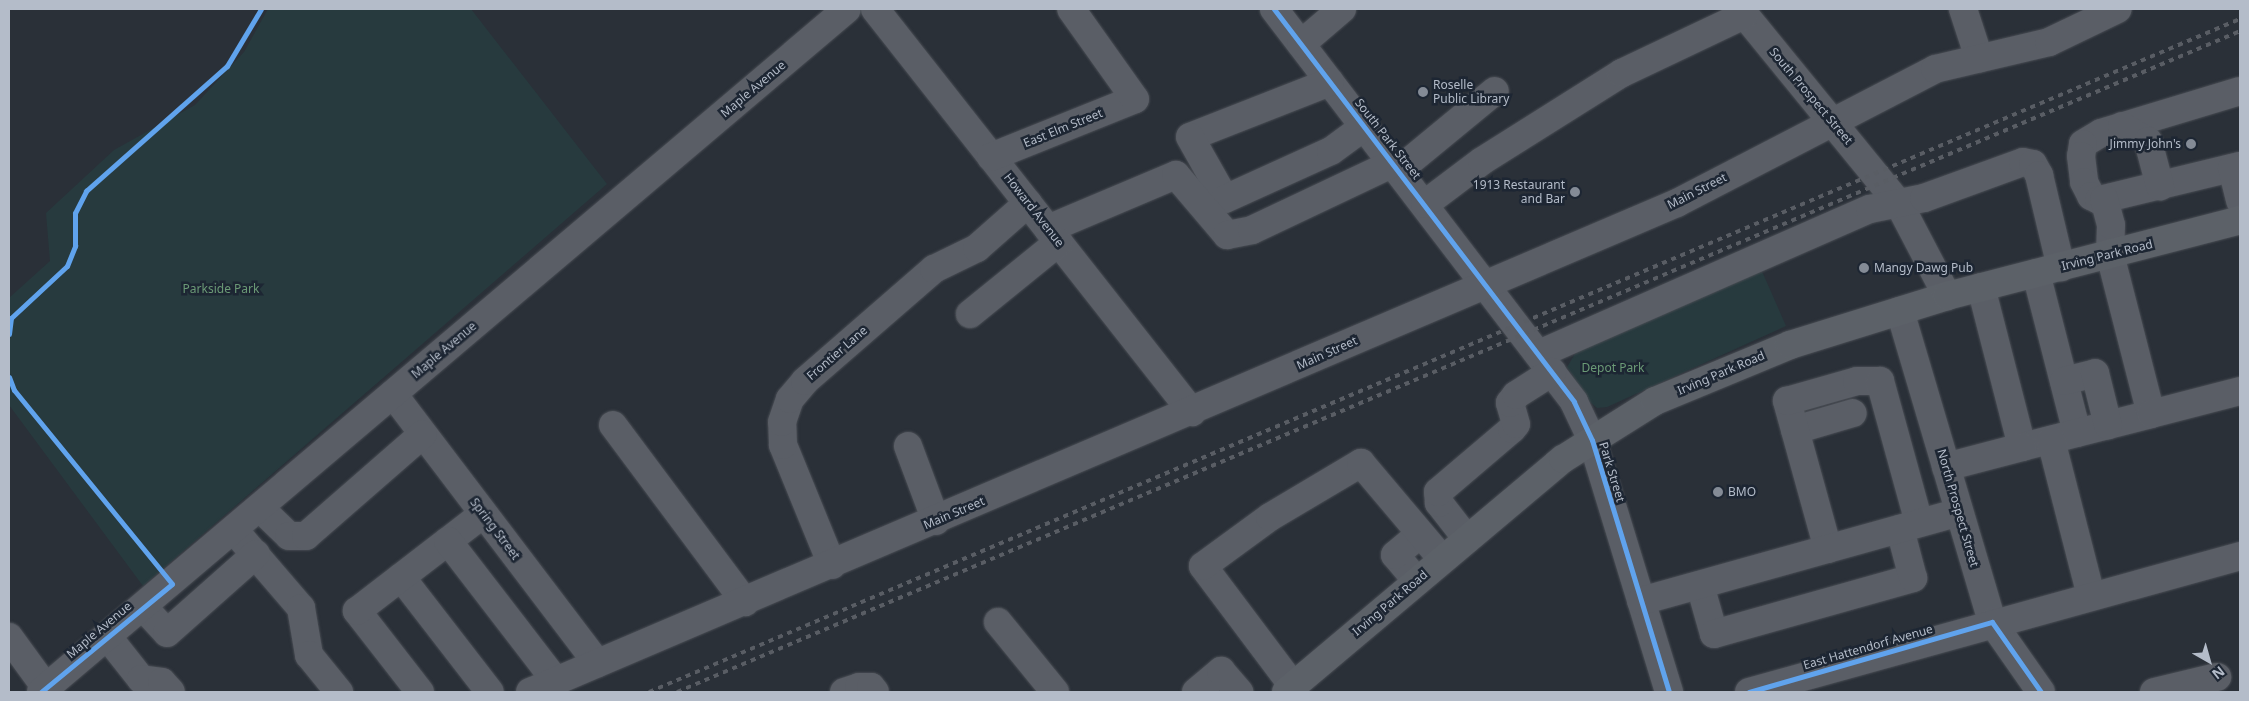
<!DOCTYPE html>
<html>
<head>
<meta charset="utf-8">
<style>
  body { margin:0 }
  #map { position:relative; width:2249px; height:701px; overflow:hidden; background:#2a3038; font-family:"Noto Sans",sans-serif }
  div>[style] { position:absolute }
  .green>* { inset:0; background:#273a3e }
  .roads { filter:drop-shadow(0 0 1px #484c53) drop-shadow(0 0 1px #484c53) }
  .minor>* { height:28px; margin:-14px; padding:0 14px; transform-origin:14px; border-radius:14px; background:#5a5e66 }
  .major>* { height:28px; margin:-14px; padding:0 14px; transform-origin:14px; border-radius:14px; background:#5c6168 }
  .rail>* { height:4px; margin-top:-2px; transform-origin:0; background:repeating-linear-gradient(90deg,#595d64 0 5px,transparent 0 10px) }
  .cycleway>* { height:5px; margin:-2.5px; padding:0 2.5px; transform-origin:2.5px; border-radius:2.5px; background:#60a3ed }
  .dots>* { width:14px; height:14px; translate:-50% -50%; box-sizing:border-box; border:2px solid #1d2633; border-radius:50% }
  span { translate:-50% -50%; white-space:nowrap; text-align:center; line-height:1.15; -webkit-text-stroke:5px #1d2633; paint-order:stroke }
  .poi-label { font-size:12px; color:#b4bcc9 }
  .left { translate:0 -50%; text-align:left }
  .right { translate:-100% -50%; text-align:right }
  .street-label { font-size:12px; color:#b4bcc9 }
  .park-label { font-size:12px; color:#6b9a76 }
  .frame { position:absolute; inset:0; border:10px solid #b4bcc9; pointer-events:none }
  .north { position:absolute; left:2184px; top:636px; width:50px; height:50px; -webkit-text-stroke:4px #1d2633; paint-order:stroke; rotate:142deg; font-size:14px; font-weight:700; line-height:20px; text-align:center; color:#b4bcc9 }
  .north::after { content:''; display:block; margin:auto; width:18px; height:22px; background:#b4bcc9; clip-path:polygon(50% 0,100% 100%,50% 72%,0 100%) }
</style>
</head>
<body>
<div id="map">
  <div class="green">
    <i style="clip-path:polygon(268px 9px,471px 9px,607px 184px,143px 586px,9px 405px,9px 298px,50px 261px,46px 213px,114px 150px,195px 105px,244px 52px)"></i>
    <i style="clip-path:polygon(1761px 269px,1786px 326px,1607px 407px,1597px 408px,1589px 401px,1567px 367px,1580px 346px)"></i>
  </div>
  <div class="roads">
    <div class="minor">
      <i style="left:875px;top:9px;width:513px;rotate:51.81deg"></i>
      <i style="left:1274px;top:9px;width:494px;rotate:52.6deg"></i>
      <i style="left:1574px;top:402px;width:42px;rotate:64.7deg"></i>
      <i style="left:1592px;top:440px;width:264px;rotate:73deg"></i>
      <i style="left:1740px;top:9px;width:252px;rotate:50.8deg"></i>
      <i style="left:1899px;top:204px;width:104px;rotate:62.4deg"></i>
      <i style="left:1963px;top:9px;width:52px;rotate:71.9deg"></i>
      <i style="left:1301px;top:44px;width:54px;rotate:-40.5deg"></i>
      <i style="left:1330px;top:82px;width:150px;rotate:158.6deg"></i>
      <i style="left:1190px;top:137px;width:71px;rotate:60.6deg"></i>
      <i style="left:1225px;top:199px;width:116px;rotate:-24.4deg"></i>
      <i style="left:1331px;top:151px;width:42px;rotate:-36.3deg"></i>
      <i style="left:2240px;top:91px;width:145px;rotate:163.2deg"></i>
      <i style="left:2101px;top:133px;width:21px;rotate:149deg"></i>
      <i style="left:2083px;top:144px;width:12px;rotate:99deg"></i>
      <i style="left:2081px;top:156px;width:26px;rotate:83deg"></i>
      <i style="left:2084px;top:182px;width:16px;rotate:63deg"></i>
      <i style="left:2091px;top:196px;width:9px;rotate:27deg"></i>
      <i style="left:2099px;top:200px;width:145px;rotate:-13.6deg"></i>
      <i style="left:2122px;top:126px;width:30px;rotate:30deg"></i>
      <i style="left:2148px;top:141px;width:47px;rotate:75.1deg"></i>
      <i style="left:991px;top:157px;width:155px;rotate:-21.9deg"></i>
      <i style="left:1135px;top:99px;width:110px;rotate:-125.4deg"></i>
      <i style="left:2232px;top:168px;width:34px;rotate:76deg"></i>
      <i style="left:1399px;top:170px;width:124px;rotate:-39.5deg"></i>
      <i style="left:1425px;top:204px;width:71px;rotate:-37deg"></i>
      <i style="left:1482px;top:161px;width:165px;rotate:-32.2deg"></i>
      <i style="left:1622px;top:73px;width:135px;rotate:-25.4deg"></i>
      <i style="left:1048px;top:229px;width:139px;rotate:-22.9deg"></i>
      <i style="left:1176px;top:175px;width:79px;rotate:49.6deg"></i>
      <i style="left:1227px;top:235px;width:25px;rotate:-11deg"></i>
      <i style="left:1252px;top:230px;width:157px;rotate:-25.3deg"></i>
      <i style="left:2036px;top:273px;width:165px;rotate:75.6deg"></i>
      <i style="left:1981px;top:287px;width:165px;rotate:75.6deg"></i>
      <i style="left:2022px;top:447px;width:133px;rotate:-14.3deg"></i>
      <i style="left:2151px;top:414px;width:165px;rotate:-104.4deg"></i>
      <i style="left:2110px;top:254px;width:29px;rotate:-88deg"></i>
      <i style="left:2111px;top:225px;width:27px;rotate:-105deg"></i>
      <i style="left:1900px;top:311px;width:324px;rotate:73.5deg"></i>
      <i style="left:1992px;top:622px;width:85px;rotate:55deg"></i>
      <i style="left:970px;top:314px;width:114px;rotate:-39deg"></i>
      <i style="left:1539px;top:354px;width:361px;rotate:-23.7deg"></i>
      <i style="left:1870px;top:209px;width:55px;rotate:-11.5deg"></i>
      <i style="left:1924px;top:198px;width:105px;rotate:-20deg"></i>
      <i style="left:2023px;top:162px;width:10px;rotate:11deg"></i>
      <i style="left:2033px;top:164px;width:13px;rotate:61deg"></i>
      <i style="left:2039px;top:175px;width:95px;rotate:76.6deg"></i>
      <i style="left:2064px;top:381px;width:32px;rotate:-14deg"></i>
      <i style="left:2095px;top:373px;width:54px;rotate:76deg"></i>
      <i style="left:393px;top:394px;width:338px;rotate:52.8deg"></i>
      <i style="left:2151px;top:414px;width:92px;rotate:-14.5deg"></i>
      <i style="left:613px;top:425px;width:221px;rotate:53.3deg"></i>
      <i style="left:1795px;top:430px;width:60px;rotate:-16.3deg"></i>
      <i style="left:2051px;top:440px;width:161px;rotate:75.6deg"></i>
      <i style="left:908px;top:446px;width:80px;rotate:69.5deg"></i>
      <i style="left:1946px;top:467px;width:79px;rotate:-14.7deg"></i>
      <i style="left:260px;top:508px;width:40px;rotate:44deg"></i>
      <i style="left:289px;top:536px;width:17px"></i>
      <i style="left:306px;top:536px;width:155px;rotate:-41.1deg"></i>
      <i style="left:234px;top:530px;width:103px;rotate:49.3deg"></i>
      <i style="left:301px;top:608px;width:48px;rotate:80.3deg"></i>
      <i style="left:309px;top:655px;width:48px;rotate:51deg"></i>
      <i style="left:1467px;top:539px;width:46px;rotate:-127.9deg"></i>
      <i style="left:1439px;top:503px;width:11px;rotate:-95deg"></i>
      <i style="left:1438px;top:492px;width:97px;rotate:-40.4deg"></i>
      <i style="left:1512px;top:429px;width:6px;rotate:-51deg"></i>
      <i style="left:1516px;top:424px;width:22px;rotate:-106deg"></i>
      <i style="left:1510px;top:403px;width:10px;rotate:-53deg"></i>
      <i style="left:1516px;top:395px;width:43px;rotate:-32.6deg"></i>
      <i style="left:448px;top:541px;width:44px;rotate:-37.6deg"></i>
      <i style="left:1828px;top:549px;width:154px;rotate:-105.5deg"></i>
      <i style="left:1787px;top:401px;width:73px;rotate:-15.9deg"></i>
      <i style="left:1857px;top:381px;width:23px"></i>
      <i style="left:1880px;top:381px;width:147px;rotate:74.6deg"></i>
      <i style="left:832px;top:565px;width:130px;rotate:-112.2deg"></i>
      <i style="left:783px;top:445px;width:23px;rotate:-92deg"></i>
      <i style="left:782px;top:422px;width:24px;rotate:-71deg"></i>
      <i style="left:790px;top:399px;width:23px;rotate:-50deg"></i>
      <i style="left:805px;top:381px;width:171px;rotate:-41deg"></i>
      <i style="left:934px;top:269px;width:48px;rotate:-26deg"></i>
      <i style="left:977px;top:248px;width:68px;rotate:-41.4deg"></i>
      <i style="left:401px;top:577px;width:145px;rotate:52.3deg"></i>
      <i style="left:1417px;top:581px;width:34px;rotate:-130deg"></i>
      <i style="left:1395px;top:555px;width:33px;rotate:-40deg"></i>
      <i style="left:1700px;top:585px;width:51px;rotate:74.1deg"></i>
      <i style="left:1714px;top:634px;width:207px;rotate:-15.7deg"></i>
      <i style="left:1913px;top:578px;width:51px;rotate:-104.9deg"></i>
      <i style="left:1641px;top:601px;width:330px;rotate:-15.6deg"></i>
      <i style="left:143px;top:607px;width:35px;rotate:47deg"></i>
      <i style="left:167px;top:633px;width:119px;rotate:-41.6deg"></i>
      <i style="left:998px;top:622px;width:90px;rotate:50.8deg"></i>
      <i style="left:107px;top:636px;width:55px;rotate:51.7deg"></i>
      <i style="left:141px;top:679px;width:21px;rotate:8deg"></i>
      <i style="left:162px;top:682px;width:13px;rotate:48deg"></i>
      <i style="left:9px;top:637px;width:63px;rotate:54deg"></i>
      <i style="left:1293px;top:686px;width:150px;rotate:-126.9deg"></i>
      <i style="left:1203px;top:566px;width:83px;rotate:-36.2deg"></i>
      <i style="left:1270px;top:517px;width:106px;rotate:-30.7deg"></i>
      <i style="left:1361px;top:463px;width:126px;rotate:49.8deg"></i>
      <i style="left:41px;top:692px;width:1056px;rotate:-40.28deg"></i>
      <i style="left:420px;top:692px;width:103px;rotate:-127.9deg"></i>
      <i style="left:357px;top:611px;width:115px;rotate:-37.6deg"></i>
      <i style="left:448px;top:541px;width:177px;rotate:52.4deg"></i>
      <i style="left:530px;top:692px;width:1247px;rotate:-23.09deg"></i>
      <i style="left:1677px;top:203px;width:291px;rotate:-27.4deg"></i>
      <i style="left:1935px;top:69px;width:117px;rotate:-13.3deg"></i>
      <i style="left:2049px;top:42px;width:76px;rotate:-25.6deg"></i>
      <i style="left:844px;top:692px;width:16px;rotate:-18deg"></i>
      <i style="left:859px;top:687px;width:12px"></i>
      <i style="left:871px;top:687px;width:6px;rotate:51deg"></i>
      <i style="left:1196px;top:692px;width:33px;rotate:-40deg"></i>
      <i style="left:1221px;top:671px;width:28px;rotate:49deg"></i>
      <i style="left:1749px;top:692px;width:509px;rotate:-15.48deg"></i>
      <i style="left:2154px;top:692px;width:65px;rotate:-13.4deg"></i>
    </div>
    <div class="major">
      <i style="left:1286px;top:692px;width:362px;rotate:-40.1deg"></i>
      <i style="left:1563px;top:459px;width:109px;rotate:-32.2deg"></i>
      <i style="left:1655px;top:401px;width:146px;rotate:-22.5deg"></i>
      <i style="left:1790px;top:345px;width:164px;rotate:-17.3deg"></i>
      <i style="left:1947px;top:296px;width:303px;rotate:-14.5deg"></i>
    </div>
  </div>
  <div class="rail">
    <i style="left:649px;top:692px;width:1727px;rotate:-22.93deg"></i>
    <i style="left:677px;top:692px;width:1697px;rotate:-22.92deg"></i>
  </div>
  <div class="cycleway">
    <i style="left:1274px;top:9px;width:494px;rotate:52.6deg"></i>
    <i style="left:1574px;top:402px;width:42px;rotate:64.7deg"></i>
    <i style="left:1592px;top:440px;width:264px;rotate:73deg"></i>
    <i style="left:9px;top:334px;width:16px;rotate:-83deg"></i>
    <i style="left:11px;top:318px;width:76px;rotate:-42.9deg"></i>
    <i style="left:67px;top:266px;width:22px;rotate:-68deg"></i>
    <i style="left:75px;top:246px;width:33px;rotate:-90deg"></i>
    <i style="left:75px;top:213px;width:25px;rotate:-63deg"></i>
    <i style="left:86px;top:191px;width:188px;rotate:-41.6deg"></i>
    <i style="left:227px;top:66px;width:66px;rotate:-59.2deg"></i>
    <i style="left:9px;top:377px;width:14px;rotate:69deg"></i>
    <i style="left:14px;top:390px;width:250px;rotate:50.8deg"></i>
    <i style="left:172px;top:584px;width:170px;rotate:140.5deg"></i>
    <i style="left:1749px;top:692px;width:253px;rotate:-16.1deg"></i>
    <i style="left:1992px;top:622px;width:85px;rotate:55deg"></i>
  </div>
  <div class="dots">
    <i style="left:1423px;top:92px;background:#848b96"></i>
    <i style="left:2191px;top:144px;background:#848b96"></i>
    <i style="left:1575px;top:192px;background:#848b96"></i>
    <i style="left:1864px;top:268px;background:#848b96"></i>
    <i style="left:1718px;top:492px;background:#848b96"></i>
  </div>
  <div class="poi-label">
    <span class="left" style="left:1433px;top:92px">Roselle<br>Public Library</span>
    <span class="right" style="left:2181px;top:144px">Jimmy John's</span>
    <span class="right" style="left:1565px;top:192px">1913 Restaurant<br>and Bar</span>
    <span class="left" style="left:1874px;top:268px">Mangy Dawg Pub</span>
    <span class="left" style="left:1728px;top:492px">BMO</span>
  </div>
  <div class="street-label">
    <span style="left:753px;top:89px;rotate:-40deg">Maple Avenue</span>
    <span style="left:1811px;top:96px;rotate:50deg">South Prospect Street</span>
    <span style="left:1063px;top:128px;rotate:-22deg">East Elm Street</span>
    <span style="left:1388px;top:139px;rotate:52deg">South Park Street</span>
    <span style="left:1697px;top:191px;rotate:-27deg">Main Street</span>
    <span style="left:1034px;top:210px;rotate:52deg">Howard Avenue</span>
    <span style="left:2107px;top:255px;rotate:-14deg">Irving Park Road</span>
    <span style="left:444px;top:350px;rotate:-40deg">Maple Avenue</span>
    <span style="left:837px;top:353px;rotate:-41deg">Frontier Lane</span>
    <span style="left:1327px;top:353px;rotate:-24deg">Main Street</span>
    <span style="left:1721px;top:373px;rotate:-23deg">Irving Park Road</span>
    <span style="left:1612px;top:472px;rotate:73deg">Park Street</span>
    <span style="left:1958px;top:508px;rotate:74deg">North Prospect Street</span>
    <span style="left:954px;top:513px;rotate:-23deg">Main Street</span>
    <span style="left:495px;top:529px;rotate:53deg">Spring Street</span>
    <span style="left:1390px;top:603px;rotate:-40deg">Irving Park Road</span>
    <span style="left:99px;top:630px;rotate:-40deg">Maple Avenue</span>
    <span style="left:1868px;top:647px;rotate:-16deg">East Hattendorf Avenue</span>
  </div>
  <div class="park-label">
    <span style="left:221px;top:289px">Parkside Park</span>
    <span style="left:1613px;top:368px">Depot Park</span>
  </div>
  <div class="frame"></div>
  <div class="north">N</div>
</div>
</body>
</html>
